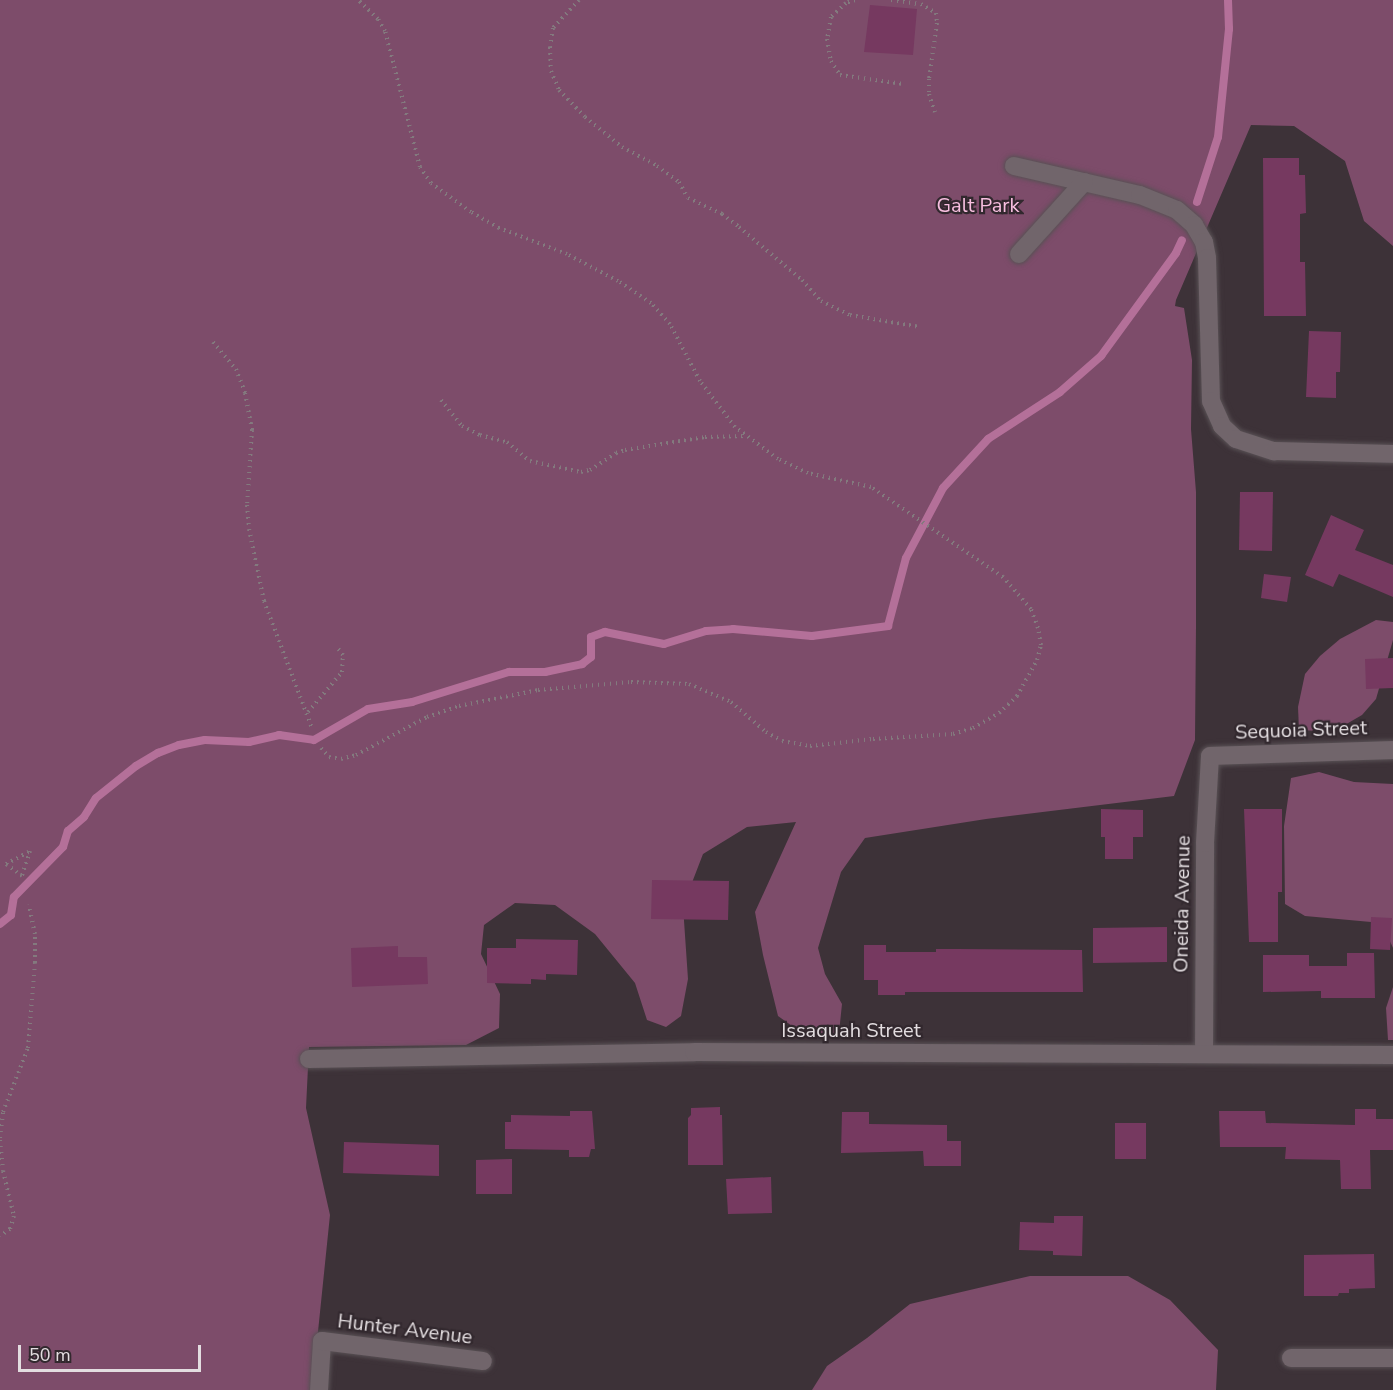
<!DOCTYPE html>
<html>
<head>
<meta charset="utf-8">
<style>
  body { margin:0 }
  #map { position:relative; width:1393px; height:1390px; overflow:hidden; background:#3d3238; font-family:"Nunito Sans",sans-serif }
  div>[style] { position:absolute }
  .green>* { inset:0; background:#7d4c6a }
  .stream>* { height:8px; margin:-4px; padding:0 4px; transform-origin:4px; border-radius:4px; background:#b47099 }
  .building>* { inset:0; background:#763960 }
  .path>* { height:4px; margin-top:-2px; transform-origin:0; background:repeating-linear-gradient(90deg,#837a7e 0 1.5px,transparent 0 6px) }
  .roads { filter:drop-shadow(0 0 2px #595155) drop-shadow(0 0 2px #595155) }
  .minor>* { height:18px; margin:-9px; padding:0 9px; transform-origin:9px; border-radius:9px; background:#71656b }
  span { translate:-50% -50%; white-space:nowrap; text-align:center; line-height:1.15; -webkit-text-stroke:4.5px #32282e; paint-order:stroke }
  .park-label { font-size:20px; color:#f8bfe0 }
  .street-label { font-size:20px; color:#e3dde0 }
  .scale { position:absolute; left:18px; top:1345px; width:183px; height:27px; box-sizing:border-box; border:3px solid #e3dde0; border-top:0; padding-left:8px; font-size:18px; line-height:21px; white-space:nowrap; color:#e3dde0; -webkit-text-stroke:4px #32282e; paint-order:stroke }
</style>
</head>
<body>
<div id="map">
  <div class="green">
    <i style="clip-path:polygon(0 0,1393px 0,1393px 246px,1364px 221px,1345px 161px,1294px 126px,1251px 125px,1176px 300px,1175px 306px,1184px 308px,1192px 360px,1191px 429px,1196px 492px,1196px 626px,1195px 740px,1174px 796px,986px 819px,865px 838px,841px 872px,818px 948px,825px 974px,842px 1004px,839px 1033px,802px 1033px,778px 1016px,763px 955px,755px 912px,796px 822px,747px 827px,703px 854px,683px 906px,688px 979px,681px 1016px,666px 1027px,647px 1020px,635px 983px,595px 934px,555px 905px,515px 903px,484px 925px,481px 954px,500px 994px,499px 1028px,466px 1045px,309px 1047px,306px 1108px,330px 1215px,312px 1390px,0 1390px)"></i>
    <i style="clip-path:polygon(1376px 620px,1393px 622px,1393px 640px,1376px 699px,1362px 715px,1343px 726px,1319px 731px,1299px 730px,1298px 707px,1305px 674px,1320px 656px,1340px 639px)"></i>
    <i style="clip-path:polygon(1319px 772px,1354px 782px,1393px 784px,1393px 948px,1382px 923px,1305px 916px,1285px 904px,1284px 826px,1291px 778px)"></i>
    <i style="clip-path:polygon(1393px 987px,1393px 1040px,1388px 1040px,1386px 1008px)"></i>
    <i style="clip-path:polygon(1030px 1276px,1128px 1276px,1170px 1300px,1218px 1350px,1216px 1390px,812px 1390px,827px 1366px,867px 1338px,910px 1304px)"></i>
  </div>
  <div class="stream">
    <i style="left:1197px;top:202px;width:68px;rotate:-72.1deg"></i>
    <i style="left:1218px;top:137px;width:109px;rotate:-84.2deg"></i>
    <i style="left:1229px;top:29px;width:29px;rotate:-92deg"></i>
    <i style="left:0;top:924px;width:14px;rotate:-39deg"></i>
    <i style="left:11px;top:915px;width:18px;rotate:-81deg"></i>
    <i style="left:14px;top:897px;width:70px;rotate:-45.6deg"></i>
    <i style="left:63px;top:847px;width:17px;rotate:-73deg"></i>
    <i style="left:68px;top:831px;width:21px;rotate:-41deg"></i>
    <i style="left:84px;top:817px;width:22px;rotate:-58deg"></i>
    <i style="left:96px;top:798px;width:51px;rotate:-38.7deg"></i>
    <i style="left:136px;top:766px;width:26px;rotate:-31deg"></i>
    <i style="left:158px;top:753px;width:22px;rotate:-21deg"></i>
    <i style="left:179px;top:745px;width:26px;rotate:-11deg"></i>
    <i style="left:205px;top:740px;width:44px;rotate:2.6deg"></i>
    <i style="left:249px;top:742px;width:31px;rotate:-13deg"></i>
    <i style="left:279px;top:735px;width:35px;rotate:8deg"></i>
    <i style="left:314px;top:740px;width:62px;rotate:-29.9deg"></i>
    <i style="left:368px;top:709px;width:45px;rotate:-9deg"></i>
    <i style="left:412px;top:702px;width:102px;rotate:-17.2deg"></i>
    <i style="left:509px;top:672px;width:36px"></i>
    <i style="left:545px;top:672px;width:38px;rotate:-12deg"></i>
    <i style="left:582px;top:664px;width:11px;rotate:-38deg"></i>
    <i style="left:591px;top:657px;width:20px;rotate:-90deg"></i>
    <i style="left:591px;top:637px;width:15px;rotate:-20deg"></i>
    <i style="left:605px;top:632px;width:60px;rotate:11.5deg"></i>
    <i style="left:664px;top:644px;width:44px;rotate:-17.2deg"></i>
    <i style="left:706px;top:631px;width:27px;rotate:-4deg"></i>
    <i style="left:733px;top:629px;width:79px;rotate:5.1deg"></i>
    <i style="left:812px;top:636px;width:77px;rotate:-7.5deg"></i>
    <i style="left:888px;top:626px;width:70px;rotate:-75.2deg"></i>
    <i style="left:906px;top:558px;width:79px;rotate:-62.1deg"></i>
    <i style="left:943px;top:488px;width:67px;rotate:-47.4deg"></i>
    <i style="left:988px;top:439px;width:86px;rotate:-33.1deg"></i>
    <i style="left:1060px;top:392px;width:55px;rotate:-41.3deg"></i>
    <i style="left:1101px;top:356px;width:127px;rotate:-53.9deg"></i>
    <i style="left:1176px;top:253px;width:14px;rotate:-65deg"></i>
  </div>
  <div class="building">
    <i style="clip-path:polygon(870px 5px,917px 9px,913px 55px,864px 52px)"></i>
    <i style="clip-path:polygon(1263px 158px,1299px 158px,1299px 175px,1305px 175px,1306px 213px,1300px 214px,1300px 262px,1305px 262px,1306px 316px,1264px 316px)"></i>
    <i style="clip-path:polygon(1309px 331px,1341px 332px,1340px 372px,1336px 372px,1336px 398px,1306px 397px)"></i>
    <i style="clip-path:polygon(1240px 492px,1273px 492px,1272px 551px,1239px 550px)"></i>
    <i style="clip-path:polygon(1331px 515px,1364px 530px,1355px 550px,1393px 565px,1393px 597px,1339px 574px,1333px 587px,1305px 575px)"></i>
    <i style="clip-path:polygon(1264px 574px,1291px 577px,1287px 602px,1261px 598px)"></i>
    <i style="clip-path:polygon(1393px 658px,1393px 688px,1366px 689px,1365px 659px)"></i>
    <i style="clip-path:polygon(1101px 809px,1143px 810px,1143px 837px,1133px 837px,1133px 859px,1105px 859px,1105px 837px,1101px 837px)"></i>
    <i style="clip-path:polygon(1244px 809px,1282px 809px,1282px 892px,1278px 892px,1278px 942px,1249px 942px)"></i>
    <i style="clip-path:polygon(652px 880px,729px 881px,728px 920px,651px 919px)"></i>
    <i style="clip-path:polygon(1371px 917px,1392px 918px,1390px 950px,1370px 949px)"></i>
    <i style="clip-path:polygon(1167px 927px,1167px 962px,1093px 963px,1093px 928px)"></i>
    <i style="clip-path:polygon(516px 939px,578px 940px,577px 975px,546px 974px,546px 980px,531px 979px,531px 984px,487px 983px,487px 948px,516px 948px)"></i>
    <i style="clip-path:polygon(864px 945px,886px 945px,886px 952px,936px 952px,936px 949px,957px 949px,1082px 950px,1083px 992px,905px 992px,905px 995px,878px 995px,878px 980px,864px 980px)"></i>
    <i style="clip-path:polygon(398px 946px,398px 957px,427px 957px,428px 984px,352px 987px,351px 948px)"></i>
    <i style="clip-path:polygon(1347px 953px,1374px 953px,1375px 998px,1321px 998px,1321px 991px,1263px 992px,1263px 955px,1309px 955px,1309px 966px,1347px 966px)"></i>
    <i style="clip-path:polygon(720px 1107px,720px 1115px,722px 1115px,723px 1165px,688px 1165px,688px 1118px,691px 1115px,691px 1108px)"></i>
    <i style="clip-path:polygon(1355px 1109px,1376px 1109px,1376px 1119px,1393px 1119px,1393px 1150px,1370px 1150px,1371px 1189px,1341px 1189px,1340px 1160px,1285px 1159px,1286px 1147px,1220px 1147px,1219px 1111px,1265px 1111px,1266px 1123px,1355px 1125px)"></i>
    <i style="clip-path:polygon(570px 1111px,592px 1111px,595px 1149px,591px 1149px,589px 1157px,569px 1157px,569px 1150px,505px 1149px,505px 1122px,511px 1122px,511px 1115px,570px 1116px)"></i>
    <i style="clip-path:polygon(842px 1112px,869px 1112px,869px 1124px,947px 1125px,947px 1141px,961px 1141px,961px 1166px,924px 1166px,923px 1151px,841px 1153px)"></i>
    <i style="clip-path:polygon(1115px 1123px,1146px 1123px,1146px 1159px,1115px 1159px)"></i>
    <i style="clip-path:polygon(344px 1142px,439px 1145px,439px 1176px,343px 1173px)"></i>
    <i style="clip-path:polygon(512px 1159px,512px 1194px,476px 1194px,476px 1160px)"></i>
    <i style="clip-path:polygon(771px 1177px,772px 1213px,728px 1214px,726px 1179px)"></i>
    <i style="clip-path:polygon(1054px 1216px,1083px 1216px,1082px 1256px,1053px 1255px,1053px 1251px,1019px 1250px,1020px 1222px,1054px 1223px)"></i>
    <i style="clip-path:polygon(1374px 1254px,1375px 1288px,1349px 1289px,1349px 1293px,1339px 1293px,1338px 1296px,1304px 1296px,1304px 1255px)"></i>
  </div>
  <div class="path">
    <i style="left:579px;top:0;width:38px;rotate:133deg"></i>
    <i style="left:553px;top:28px;width:19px;rotate:99deg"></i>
    <i style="left:550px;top:47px;width:24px;rotate:88deg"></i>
    <i style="left:551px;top:71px;width:21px;rotate:67deg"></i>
    <i style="left:559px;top:90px;width:37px;rotate:46deg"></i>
    <i style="left:585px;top:117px;width:48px;rotate:39deg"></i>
    <i style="left:622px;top:147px;width:40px;rotate:28deg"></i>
    <i style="left:657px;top:166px;width:27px;rotate:36deg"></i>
    <i style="left:679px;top:182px;width:18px;rotate:61deg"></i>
    <i style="left:688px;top:198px;width:38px;rotate:25deg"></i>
    <i style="left:722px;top:214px;width:21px;rotate:37deg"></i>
    <i style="left:739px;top:227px;width:82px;rotate:40.1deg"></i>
    <i style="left:802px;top:280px;width:28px;rotate:48deg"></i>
    <i style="left:821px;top:301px;width:32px;rotate:26deg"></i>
    <i style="left:850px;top:315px;width:71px;rotate:9.7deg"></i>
    <i style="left:855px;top:0;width:9px;rotate:162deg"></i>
    <i style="left:846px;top:3px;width:21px;rotate:137deg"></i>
    <i style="left:831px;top:17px;width:22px;rotate:100deg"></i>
    <i style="left:827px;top:39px;width:22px;rotate:80deg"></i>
    <i style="left:831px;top:61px;width:17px;rotate:57deg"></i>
    <i style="left:840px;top:75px;width:64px;rotate:8.1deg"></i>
    <i style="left:891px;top:0;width:30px;rotate:8deg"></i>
    <i style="left:921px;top:4px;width:17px;rotate:31deg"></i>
    <i style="left:936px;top:13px;width:10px;rotate:84deg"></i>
    <i style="left:937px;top:23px;width:57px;rotate:98.1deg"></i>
    <i style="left:929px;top:79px;width:15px;rotate:90deg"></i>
    <i style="left:929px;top:94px;width:19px;rotate:72deg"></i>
    <i style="left:213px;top:342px;width:35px;rotate:50deg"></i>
    <i style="left:236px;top:369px;width:26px;rotate:69deg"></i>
    <i style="left:245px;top:393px;width:38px;rotate:79deg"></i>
    <i style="left:252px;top:430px;width:75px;rotate:93.8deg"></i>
    <i style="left:247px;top:505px;width:24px;rotate:85deg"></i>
    <i style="left:249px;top:529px;width:74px;rotate:78.2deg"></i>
    <i style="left:264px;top:601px;width:136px;rotate:69.3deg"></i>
    <i style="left:441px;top:400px;width:33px;rotate:51deg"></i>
    <i style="left:462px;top:426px;width:20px;rotate:27deg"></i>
    <i style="left:480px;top:435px;width:28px;rotate:15deg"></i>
    <i style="left:507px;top:442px;width:30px;rotate:40deg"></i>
    <i style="left:530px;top:461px;width:52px;rotate:12.2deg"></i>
    <i style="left:581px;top:472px;width:9px;rotate:-13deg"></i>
    <i style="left:590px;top:470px;width:31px;rotate:-33deg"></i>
    <i style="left:616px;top:453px;width:9px;rotate:-18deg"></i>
    <i style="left:625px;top:450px;width:81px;rotate:-9.2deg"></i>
    <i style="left:705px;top:437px;width:41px;rotate:-1.4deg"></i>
    <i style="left:308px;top:712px;width:52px;rotate:-49.6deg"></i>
    <i style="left:342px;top:672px;width:17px;rotate:-87deg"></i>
    <i style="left:343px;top:655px;width:10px;rotate:-127deg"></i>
    <i style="left:321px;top:748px;width:12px;rotate:48deg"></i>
    <i style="left:329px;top:757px;width:12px;rotate:9deg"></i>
    <i style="left:341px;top:759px;width:16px;rotate:-15deg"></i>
    <i style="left:356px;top:755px;width:81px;rotate:-28.2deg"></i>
    <i style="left:427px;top:717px;width:34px;rotate:-19deg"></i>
    <i style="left:459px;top:706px;width:81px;rotate:-11.4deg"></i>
    <i style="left:538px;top:690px;width:93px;rotate:-4.9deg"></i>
    <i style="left:631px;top:682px;width:58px;rotate:2deg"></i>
    <i style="left:689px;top:684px;width:46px;rotate:23.2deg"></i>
    <i style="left:731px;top:702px;width:46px;rotate:40.6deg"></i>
    <i style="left:766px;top:732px;width:18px;rotate:29deg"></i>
    <i style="left:782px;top:741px;width:28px;rotate:10deg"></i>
    <i style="left:810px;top:746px;width:63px;rotate:-6.3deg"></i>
    <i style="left:873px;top:739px;width:80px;rotate:-3.6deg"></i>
    <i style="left:953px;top:734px;width:21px;rotate:-17deg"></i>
    <i style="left:973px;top:728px;width:30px;rotate:-30deg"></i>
    <i style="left:999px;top:713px;width:25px;rotate:-43deg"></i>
    <i style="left:1017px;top:696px;width:41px;rotate:-60.9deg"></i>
    <i style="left:1037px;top:660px;width:16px;rotate:-75deg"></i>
    <i style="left:1041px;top:645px;width:17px;rotate:-100deg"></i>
    <i style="left:1038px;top:628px;width:20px;rotate:-110deg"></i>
    <i style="left:1031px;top:609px;width:43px;rotate:-131.2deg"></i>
    <i style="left:1003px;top:577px;width:160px;rotate:-145.7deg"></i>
    <i style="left:871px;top:487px;width:65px;rotate:-167.5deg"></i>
    <i style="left:808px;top:473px;width:33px;rotate:-155deg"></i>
    <i style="left:778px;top:459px;width:54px;rotate:-143.3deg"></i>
    <i style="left:735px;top:427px;width:58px;rotate:-127.3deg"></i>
    <i style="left:700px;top:381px;width:64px;rotate:-117.8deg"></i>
    <i style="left:670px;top:324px;width:28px;rotate:-132deg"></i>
    <i style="left:651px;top:303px;width:40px;rotate:-146deg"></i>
    <i style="left:618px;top:281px;width:58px;rotate:-152.1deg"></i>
    <i style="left:567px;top:254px;width:73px;rotate:-159.1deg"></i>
    <i style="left:499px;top:228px;width:32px;rotate:-150deg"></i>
    <i style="left:471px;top:212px;width:49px;rotate:-144.1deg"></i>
    <i style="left:431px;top:183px;width:19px;rotate:-125deg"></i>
    <i style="left:420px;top:167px;width:140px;rotate:-104.4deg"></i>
    <i style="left:385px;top:31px;width:14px;rotate:-120deg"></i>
    <i style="left:378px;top:19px;width:28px;rotate:-136deg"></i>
    <i style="left:30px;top:851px;width:26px;rotate:108deg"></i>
    <i style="left:22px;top:876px;width:20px;rotate:-143deg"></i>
    <i style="left:6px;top:864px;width:27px;rotate:-28deg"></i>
    <i style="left:0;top:1138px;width:26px;rotate:-83deg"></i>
    <i style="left:3px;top:1112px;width:69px;rotate:-68.7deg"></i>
    <i style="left:28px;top:1048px;width:85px;rotate:-85.3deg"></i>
    <i style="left:35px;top:963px;width:29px;rotate:-90deg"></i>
    <i style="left:35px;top:934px;width:30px;rotate:-102deg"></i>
    <i style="left:0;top:1140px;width:31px;rotate:84deg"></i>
    <i style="left:3px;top:1171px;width:46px;rotate:76.3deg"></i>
    <i style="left:14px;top:1216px;width:14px;rotate:107deg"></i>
    <i style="left:10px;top:1229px;width:12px;rotate:145deg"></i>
  </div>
  <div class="roads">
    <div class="minor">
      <i style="left:1014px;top:166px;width:129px;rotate:13deg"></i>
      <i style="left:1140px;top:195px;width:40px;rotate:22deg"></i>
      <i style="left:1177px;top:210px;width:23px;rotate:41deg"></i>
      <i style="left:1194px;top:225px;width:20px;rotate:60deg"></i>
      <i style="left:1204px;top:242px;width:16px;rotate:79deg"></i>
      <i style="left:1207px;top:258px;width:143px;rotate:88.4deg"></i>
      <i style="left:1211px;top:401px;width:27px;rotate:66deg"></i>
      <i style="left:1222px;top:426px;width:19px;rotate:43deg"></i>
      <i style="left:1236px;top:439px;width:40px;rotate:18deg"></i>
      <i style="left:1274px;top:451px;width:119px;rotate:1.4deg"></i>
      <i style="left:1019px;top:254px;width:97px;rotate:-47.9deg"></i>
      <i style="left:1204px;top:1052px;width:209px;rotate:-89.7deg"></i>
      <i style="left:1205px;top:843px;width:87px;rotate:-86.7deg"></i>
      <i style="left:1210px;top:756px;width:183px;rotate:-1.9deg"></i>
      <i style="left:309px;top:1059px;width:385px;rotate:-1deg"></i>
      <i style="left:694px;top:1052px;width:699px;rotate:0.25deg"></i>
      <i style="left:1291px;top:1358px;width:102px"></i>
      <i style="left:319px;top:1390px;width:49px;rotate:-86.5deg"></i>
      <i style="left:322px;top:1341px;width:162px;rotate:7.1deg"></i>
    </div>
  </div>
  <div class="park-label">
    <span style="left:978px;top:205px">Galt Park</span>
  </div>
  <div class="street-label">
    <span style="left:1301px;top:730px;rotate:-2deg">Sequoia Street</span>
    <span style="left:1182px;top:904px;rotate:-89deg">Oneida Avenue</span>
    <span style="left:851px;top:1030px">Issaquah Street</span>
    <span style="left:405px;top:1329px;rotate:7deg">Hunter Avenue</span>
  </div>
  <div class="scale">50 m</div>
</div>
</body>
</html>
